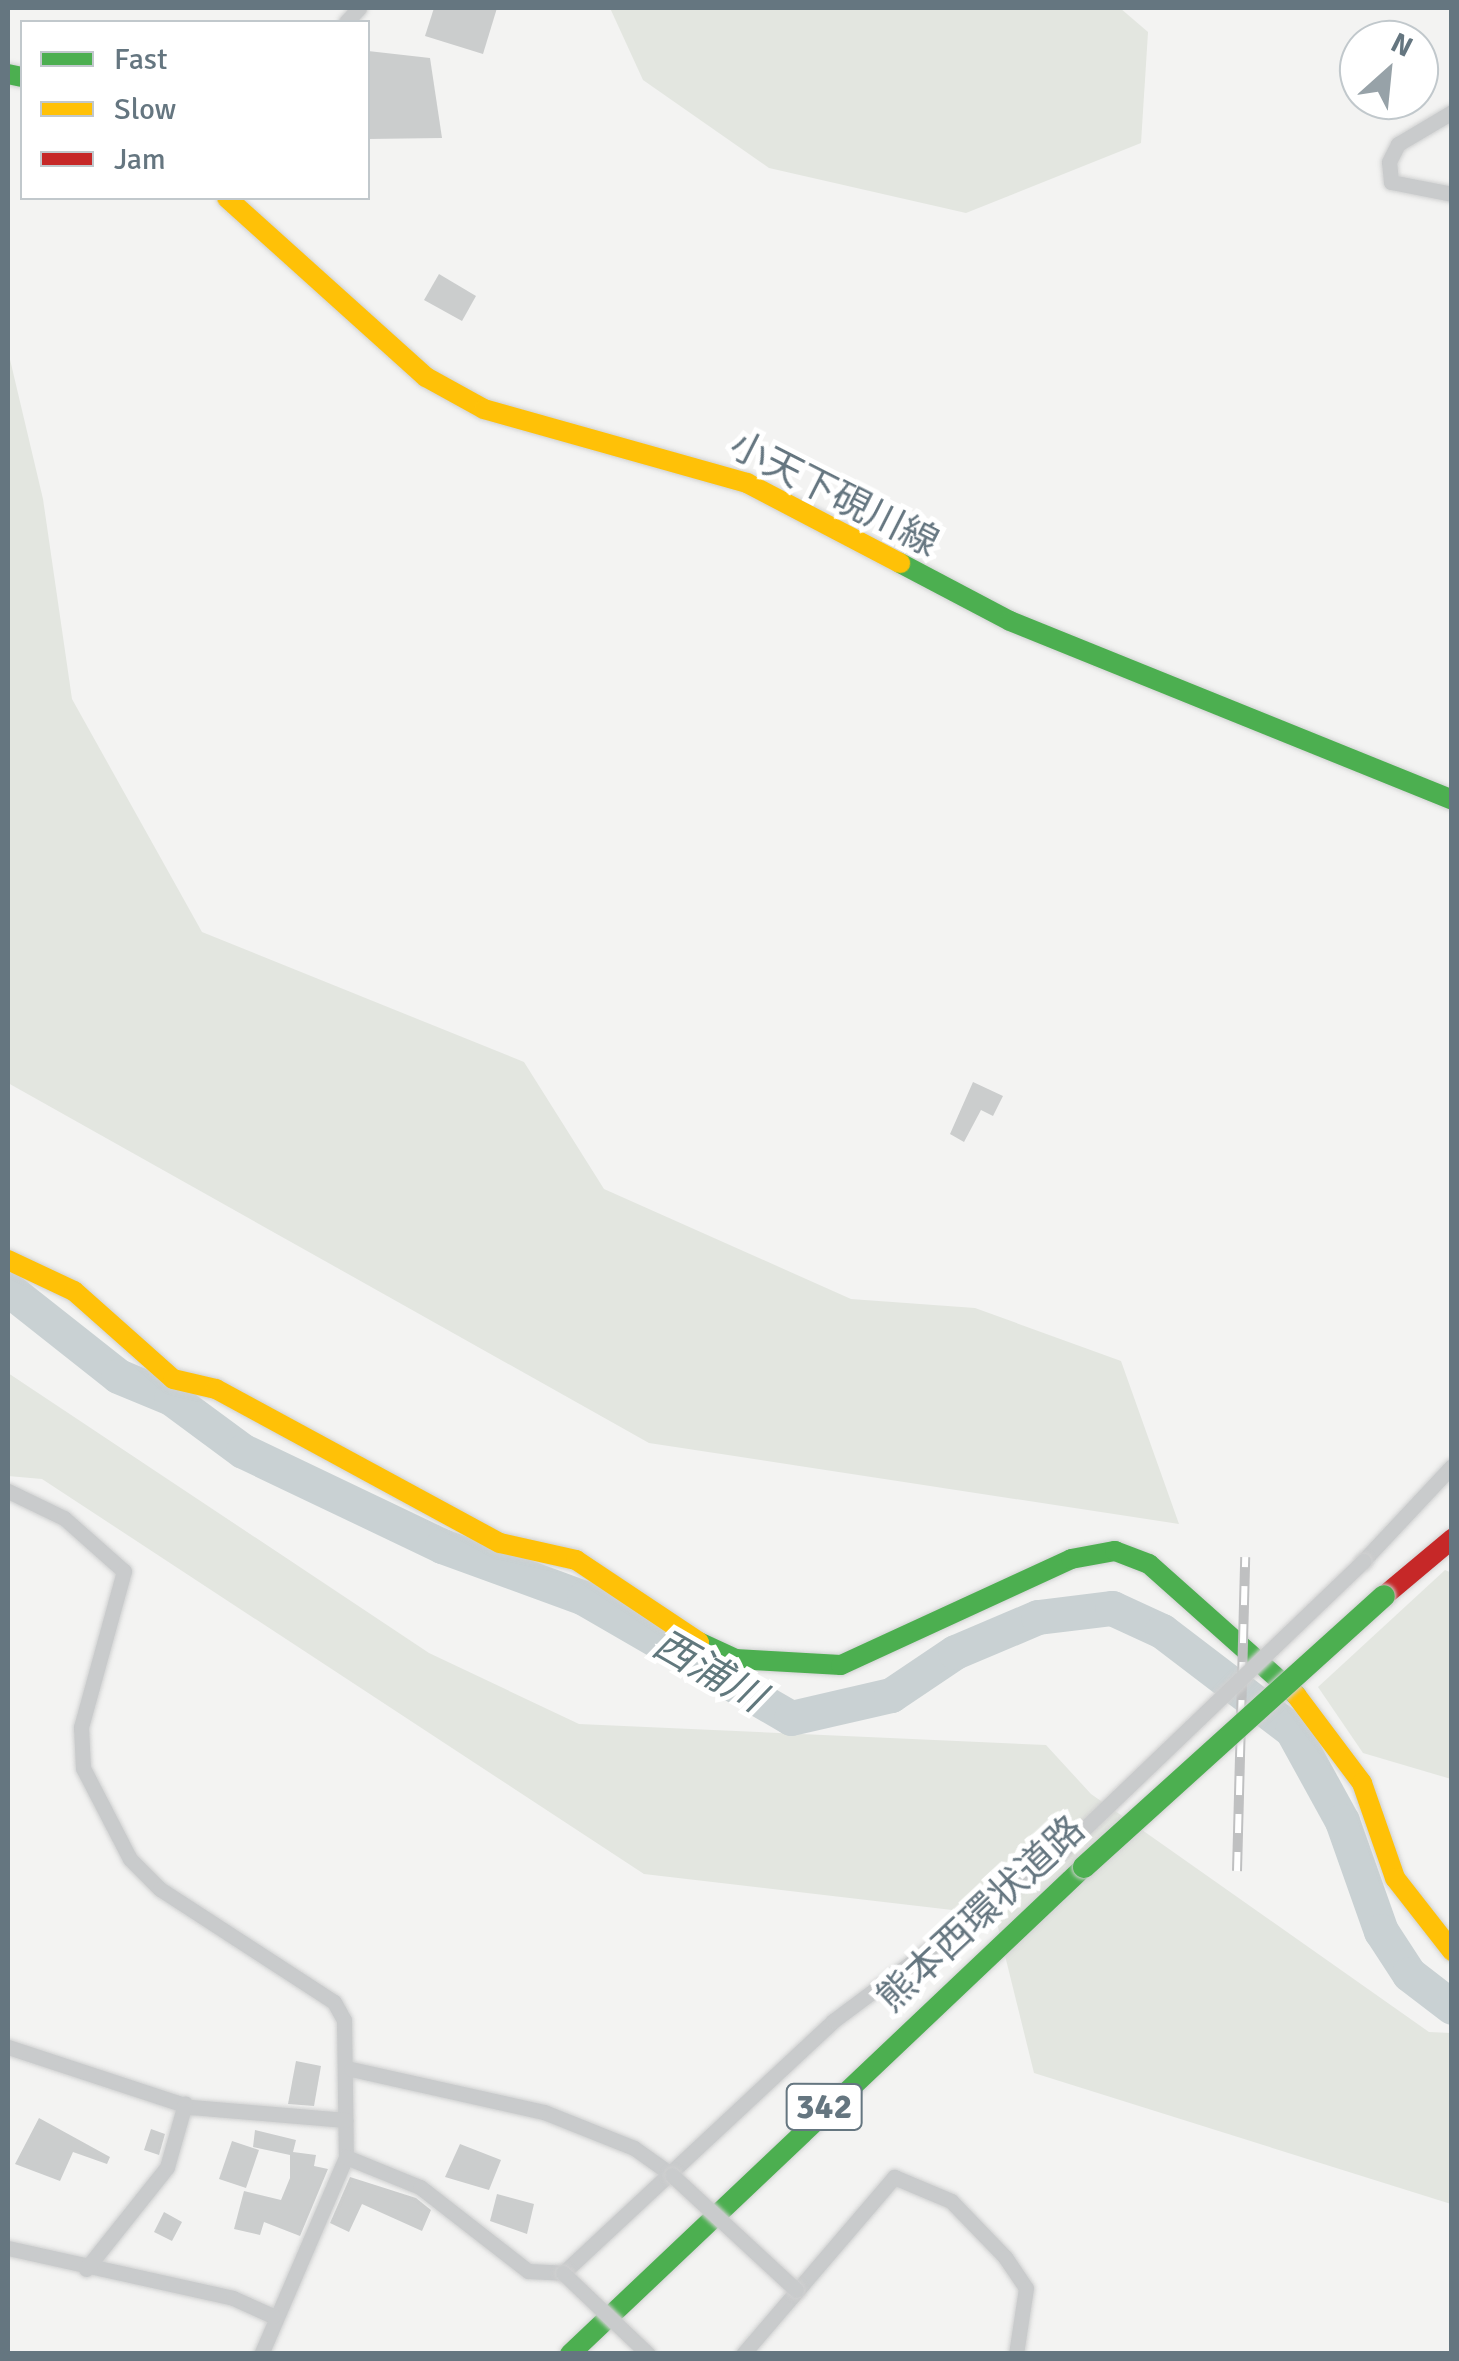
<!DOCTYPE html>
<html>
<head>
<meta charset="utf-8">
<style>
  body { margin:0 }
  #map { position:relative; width:1459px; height:2361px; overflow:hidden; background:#f3f3f2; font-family:Signika,"Noto Sans JP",sans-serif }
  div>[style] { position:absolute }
  .green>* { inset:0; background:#e3e6e0 }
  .river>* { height:35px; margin:-17.5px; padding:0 17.5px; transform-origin:17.5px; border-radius:17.5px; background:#c9d1d3 }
  .building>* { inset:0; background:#cbcdcd }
  .roads { filter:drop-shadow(0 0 2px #d0d1d1) drop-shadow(0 0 2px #d0d1d1) }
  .street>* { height:15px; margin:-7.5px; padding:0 7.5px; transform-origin:7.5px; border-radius:7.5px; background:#c9cbcc }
  .fast>* { height:20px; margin:-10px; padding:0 10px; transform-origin:10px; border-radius:10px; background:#4caf50 }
  .slow>* { height:20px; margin:-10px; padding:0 10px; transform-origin:10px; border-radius:10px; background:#ffc107 }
  .jam>* { height:20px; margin:-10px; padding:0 10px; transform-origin:10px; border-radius:10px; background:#c62828 }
  .rail>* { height:10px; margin-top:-5px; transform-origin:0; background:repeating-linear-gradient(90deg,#fff 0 19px,#bfc0c1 0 38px); box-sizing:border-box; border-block:2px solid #bfc0c1 }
  .bridges { filter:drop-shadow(0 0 2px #d0d0d0) drop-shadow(0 0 2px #d0d0d0) }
  .street-bridge>* { height:15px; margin:-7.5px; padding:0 7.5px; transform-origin:7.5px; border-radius:7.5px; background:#c9cbcc }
  .fast-bridge>* { height:22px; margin:-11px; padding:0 11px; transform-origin:11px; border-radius:11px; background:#4caf50 }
  span { translate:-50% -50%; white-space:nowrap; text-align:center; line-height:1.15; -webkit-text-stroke:10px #fff; paint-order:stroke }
  .shield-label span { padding:2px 8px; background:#fff; border:2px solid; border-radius:8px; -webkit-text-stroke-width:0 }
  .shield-label { font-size:35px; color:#657680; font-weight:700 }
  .street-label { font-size:38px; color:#657680 }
  .water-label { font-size:40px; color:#61787d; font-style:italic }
  .frame { position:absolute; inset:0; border:10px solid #657680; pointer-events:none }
  .legend { position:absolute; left:20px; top:20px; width:350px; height:180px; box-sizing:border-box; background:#fff; border:2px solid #c1c8cc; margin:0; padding:12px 18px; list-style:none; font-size:30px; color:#657680 }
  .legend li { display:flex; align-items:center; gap:20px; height:50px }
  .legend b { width:50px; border:2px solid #c1c8cc }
  .north { position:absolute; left:1339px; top:20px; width:100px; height:100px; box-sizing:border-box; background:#fff; border:2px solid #c1c8cc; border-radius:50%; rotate:27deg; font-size:28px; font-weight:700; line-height:40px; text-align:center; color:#657680 }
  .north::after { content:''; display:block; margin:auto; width:35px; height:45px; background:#97a2a8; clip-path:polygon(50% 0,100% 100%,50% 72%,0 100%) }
</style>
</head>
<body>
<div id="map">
  <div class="green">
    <i style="clip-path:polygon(610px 8px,1120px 8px,1148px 32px,1141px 143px,966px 213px,769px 168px,643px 80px)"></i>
    <i style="clip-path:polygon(8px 351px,43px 499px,72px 699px,202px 932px,524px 1062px,604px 1189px,851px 1299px,975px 1308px,1121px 1361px,1179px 1524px,649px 1443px,8px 1083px)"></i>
    <i style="clip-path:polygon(8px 1373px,429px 1653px,579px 1724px,1046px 1745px,1091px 1794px,1429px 2032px,1451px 2033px,1451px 2204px,1034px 2073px,995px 1915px,644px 1874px,42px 1479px,8px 1476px)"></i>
    <i style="clip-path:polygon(1445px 1570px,1452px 1573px,1451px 1779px,1363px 1753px,1318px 1687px)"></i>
  </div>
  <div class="river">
    <i style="left:8px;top:1289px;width:140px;rotate:38.3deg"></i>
    <i style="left:118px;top:1376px;width:57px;rotate:22.5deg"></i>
    <i style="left:171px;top:1398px;width:89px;rotate:36.4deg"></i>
    <i style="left:243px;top:1451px;width:221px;rotate:25.5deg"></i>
    <i style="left:442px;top:1546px;width:151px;rotate:20.1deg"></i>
    <i style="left:584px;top:1598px;width:239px;rotate:30.1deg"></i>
    <i style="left:791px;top:1718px;width:103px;rotate:-13deg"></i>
    <i style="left:891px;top:1695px;width:77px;rotate:-33.9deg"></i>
    <i style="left:955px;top:1652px;width:90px;rotate:-22.9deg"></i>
    <i style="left:1038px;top:1617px;width:75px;rotate:-6.9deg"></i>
    <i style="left:1112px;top:1608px;width:55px;rotate:24.7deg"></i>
    <i style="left:1162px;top:1631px;width:163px;rotate:37.3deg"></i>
    <i style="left:1292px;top:1730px;width:104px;rotate:61.2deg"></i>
    <i style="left:1342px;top:1821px;width:117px;rotate:70.5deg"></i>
    <i style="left:1381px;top:1931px;width:51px;rotate:56.9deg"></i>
    <i style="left:1409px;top:1974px;width:54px;rotate:37.5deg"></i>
  </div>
  <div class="building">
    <i style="clip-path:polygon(434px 8px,497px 8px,483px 54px,425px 36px)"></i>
    <i style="clip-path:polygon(368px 51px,430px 58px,442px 138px,368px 139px)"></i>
    <i style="clip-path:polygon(439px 274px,476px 296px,462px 321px,424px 300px)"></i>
    <i style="clip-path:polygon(973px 1082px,1003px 1096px,993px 1116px,981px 1110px,964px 1142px,950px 1134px)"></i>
    <i style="clip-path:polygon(296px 2061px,321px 2066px,314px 2106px,288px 2104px)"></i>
    <i style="clip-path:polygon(39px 2118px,110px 2157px,107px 2164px,73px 2152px,60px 2181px,15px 2164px)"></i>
    <i style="clip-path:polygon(151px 2129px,165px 2134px,159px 2155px,144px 2150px)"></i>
    <i style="clip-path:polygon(255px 2130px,296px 2140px,293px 2152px,316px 2155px,314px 2166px,328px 2169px,300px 2236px,264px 2222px,260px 2235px,234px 2229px,244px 2191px,281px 2200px,290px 2178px,290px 2155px,253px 2147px)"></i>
    <i style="clip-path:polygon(232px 2141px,259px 2150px,246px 2188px,219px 2179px)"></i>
    <i style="clip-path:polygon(460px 2144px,501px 2160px,489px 2190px,445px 2177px)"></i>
    <i style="clip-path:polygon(350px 2177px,416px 2198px,431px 2210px,422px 2231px,362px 2204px,349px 2232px,330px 2223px)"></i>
    <i style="clip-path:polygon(497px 2194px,534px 2204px,527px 2234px,490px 2221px)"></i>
    <i style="clip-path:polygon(164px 2212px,182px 2222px,172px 2241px,154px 2232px)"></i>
  </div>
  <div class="roads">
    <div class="street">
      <i style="left:346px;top:22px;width:19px;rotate:-47deg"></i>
      <i style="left:1452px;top:112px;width:63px;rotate:149.3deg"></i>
      <i style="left:1398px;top:144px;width:20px;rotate:117deg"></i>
      <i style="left:1389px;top:162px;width:20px;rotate:84deg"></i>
      <i style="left:1391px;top:182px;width:62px;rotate:11.1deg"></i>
      <i style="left:8px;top:1491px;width:62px;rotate:25.7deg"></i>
      <i style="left:64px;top:1518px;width:80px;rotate:41.5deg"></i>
      <i style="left:124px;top:1571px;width:162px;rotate:105.4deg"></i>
      <i style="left:81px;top:1727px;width:41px;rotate:87.2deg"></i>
      <i style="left:83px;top:1768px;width:102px;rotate:62.7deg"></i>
      <i style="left:130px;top:1859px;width:42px;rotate:45deg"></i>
      <i style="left:160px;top:1889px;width:207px;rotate:33deg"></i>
      <i style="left:334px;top:2002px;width:21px;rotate:61deg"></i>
      <i style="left:344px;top:2020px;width:137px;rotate:89.2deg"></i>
      <i style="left:346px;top:2157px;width:215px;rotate:113.3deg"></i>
      <i style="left:1363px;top:1561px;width:130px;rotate:-46.9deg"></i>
      <i style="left:8px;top:2047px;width:193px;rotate:18.2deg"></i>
      <i style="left:191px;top:2107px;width:155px;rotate:4.8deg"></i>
      <i style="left:351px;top:2069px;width:198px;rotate:12.6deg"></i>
      <i style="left:544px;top:2112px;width:97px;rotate:21.8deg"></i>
      <i style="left:634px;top:2148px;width:47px;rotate:35.4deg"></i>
      <i style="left:346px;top:2157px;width:80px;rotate:22.1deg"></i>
      <i style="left:420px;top:2187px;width:137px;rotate:37.9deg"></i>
      <i style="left:528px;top:2271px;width:35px;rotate:3deg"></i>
      <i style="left:563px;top:2273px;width:369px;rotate:-43deg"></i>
      <i style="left:833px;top:2021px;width:284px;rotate:-36.7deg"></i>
      <i style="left:8px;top:2248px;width:230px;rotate:12.5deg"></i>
      <i style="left:233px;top:2298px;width:44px;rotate:24.2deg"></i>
      <i style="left:86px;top:2269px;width:130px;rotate:-51.5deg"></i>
      <i style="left:167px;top:2167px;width:66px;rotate:-74.1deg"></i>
      <i style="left:743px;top:2354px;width:233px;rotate:-49.5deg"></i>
      <i style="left:894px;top:2177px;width:62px;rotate:22.8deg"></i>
      <i style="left:951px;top:2201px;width:78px;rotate:46deg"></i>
      <i style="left:1005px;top:2257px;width:37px;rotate:56deg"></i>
      <i style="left:1026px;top:2288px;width:67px;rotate:98.6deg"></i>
    </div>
    <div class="fast">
      <i style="left:8px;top:74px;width:14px;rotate:12deg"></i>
      <i style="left:900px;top:563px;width:124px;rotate:27.8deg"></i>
      <i style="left:1010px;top:621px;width:477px;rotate:22deg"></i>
      <i style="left:699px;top:1642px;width:40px;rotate:25deg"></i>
      <i style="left:735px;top:1659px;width:106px;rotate:3.2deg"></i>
      <i style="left:841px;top:1665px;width:253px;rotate:-24.7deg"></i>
      <i style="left:1071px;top:1559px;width:45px;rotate:-10.3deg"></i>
      <i style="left:1115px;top:1551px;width:36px;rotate:21deg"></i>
      <i style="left:1149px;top:1564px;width:197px;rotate:41.7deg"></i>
      <i style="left:570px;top:2354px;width:708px;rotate:-43.45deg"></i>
    </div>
    <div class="slow">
      <i style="left:227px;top:198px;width:268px;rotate:42deg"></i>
      <i style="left:426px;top:377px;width:66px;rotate:28.9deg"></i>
      <i style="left:484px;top:409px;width:273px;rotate:15.7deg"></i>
      <i style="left:747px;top:483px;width:173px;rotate:27.6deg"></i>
      <i style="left:8px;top:1260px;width:73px;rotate:25.2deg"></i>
      <i style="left:74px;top:1291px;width:132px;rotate:41.6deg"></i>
      <i style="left:173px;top:1379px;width:44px;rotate:13.1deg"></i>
      <i style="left:216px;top:1389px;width:323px;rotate:28.5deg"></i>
      <i style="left:500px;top:1543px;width:78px;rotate:12.6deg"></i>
      <i style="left:576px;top:1560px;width:148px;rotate:33.7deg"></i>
      <i style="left:1296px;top:1695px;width:110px;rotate:53.1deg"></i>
      <i style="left:1362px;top:1783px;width:101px;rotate:70.8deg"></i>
      <i style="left:1395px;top:1878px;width:93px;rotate:52deg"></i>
    </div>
    <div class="jam">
      <i style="left:1384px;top:1596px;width:89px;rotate:-40deg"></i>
    </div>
  </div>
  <div class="rail">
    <i style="left:1237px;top:1871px;width:314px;rotate:-88.5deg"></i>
  </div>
  <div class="bridges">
    <div class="street-bridge">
      <i style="left:1061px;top:1851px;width:419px;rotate:-43.8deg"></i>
      <i style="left:672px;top:2175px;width:169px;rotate:42.8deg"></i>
      <i style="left:563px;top:2273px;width:117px;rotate:43.6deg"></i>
    </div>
    <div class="fast-bridge">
      <i style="left:1084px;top:1867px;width:404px;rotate:-42.1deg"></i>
    </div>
  </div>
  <div class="shield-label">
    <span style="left:824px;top:2107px">342</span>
  </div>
  <div class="street-label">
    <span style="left:834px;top:494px;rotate:27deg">小天下硯川線</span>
    <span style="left:981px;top:1914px;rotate:-43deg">熊本西環状道路</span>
  </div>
  <div class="water-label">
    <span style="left:709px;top:1671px;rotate:30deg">西浦川</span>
  </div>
  <div class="frame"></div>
  <ul class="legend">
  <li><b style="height:12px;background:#4caf50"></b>Fast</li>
  <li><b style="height:12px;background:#ffc107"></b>Slow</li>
  <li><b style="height:12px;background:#c62828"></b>Jam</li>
  </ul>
  <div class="north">N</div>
</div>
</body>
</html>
